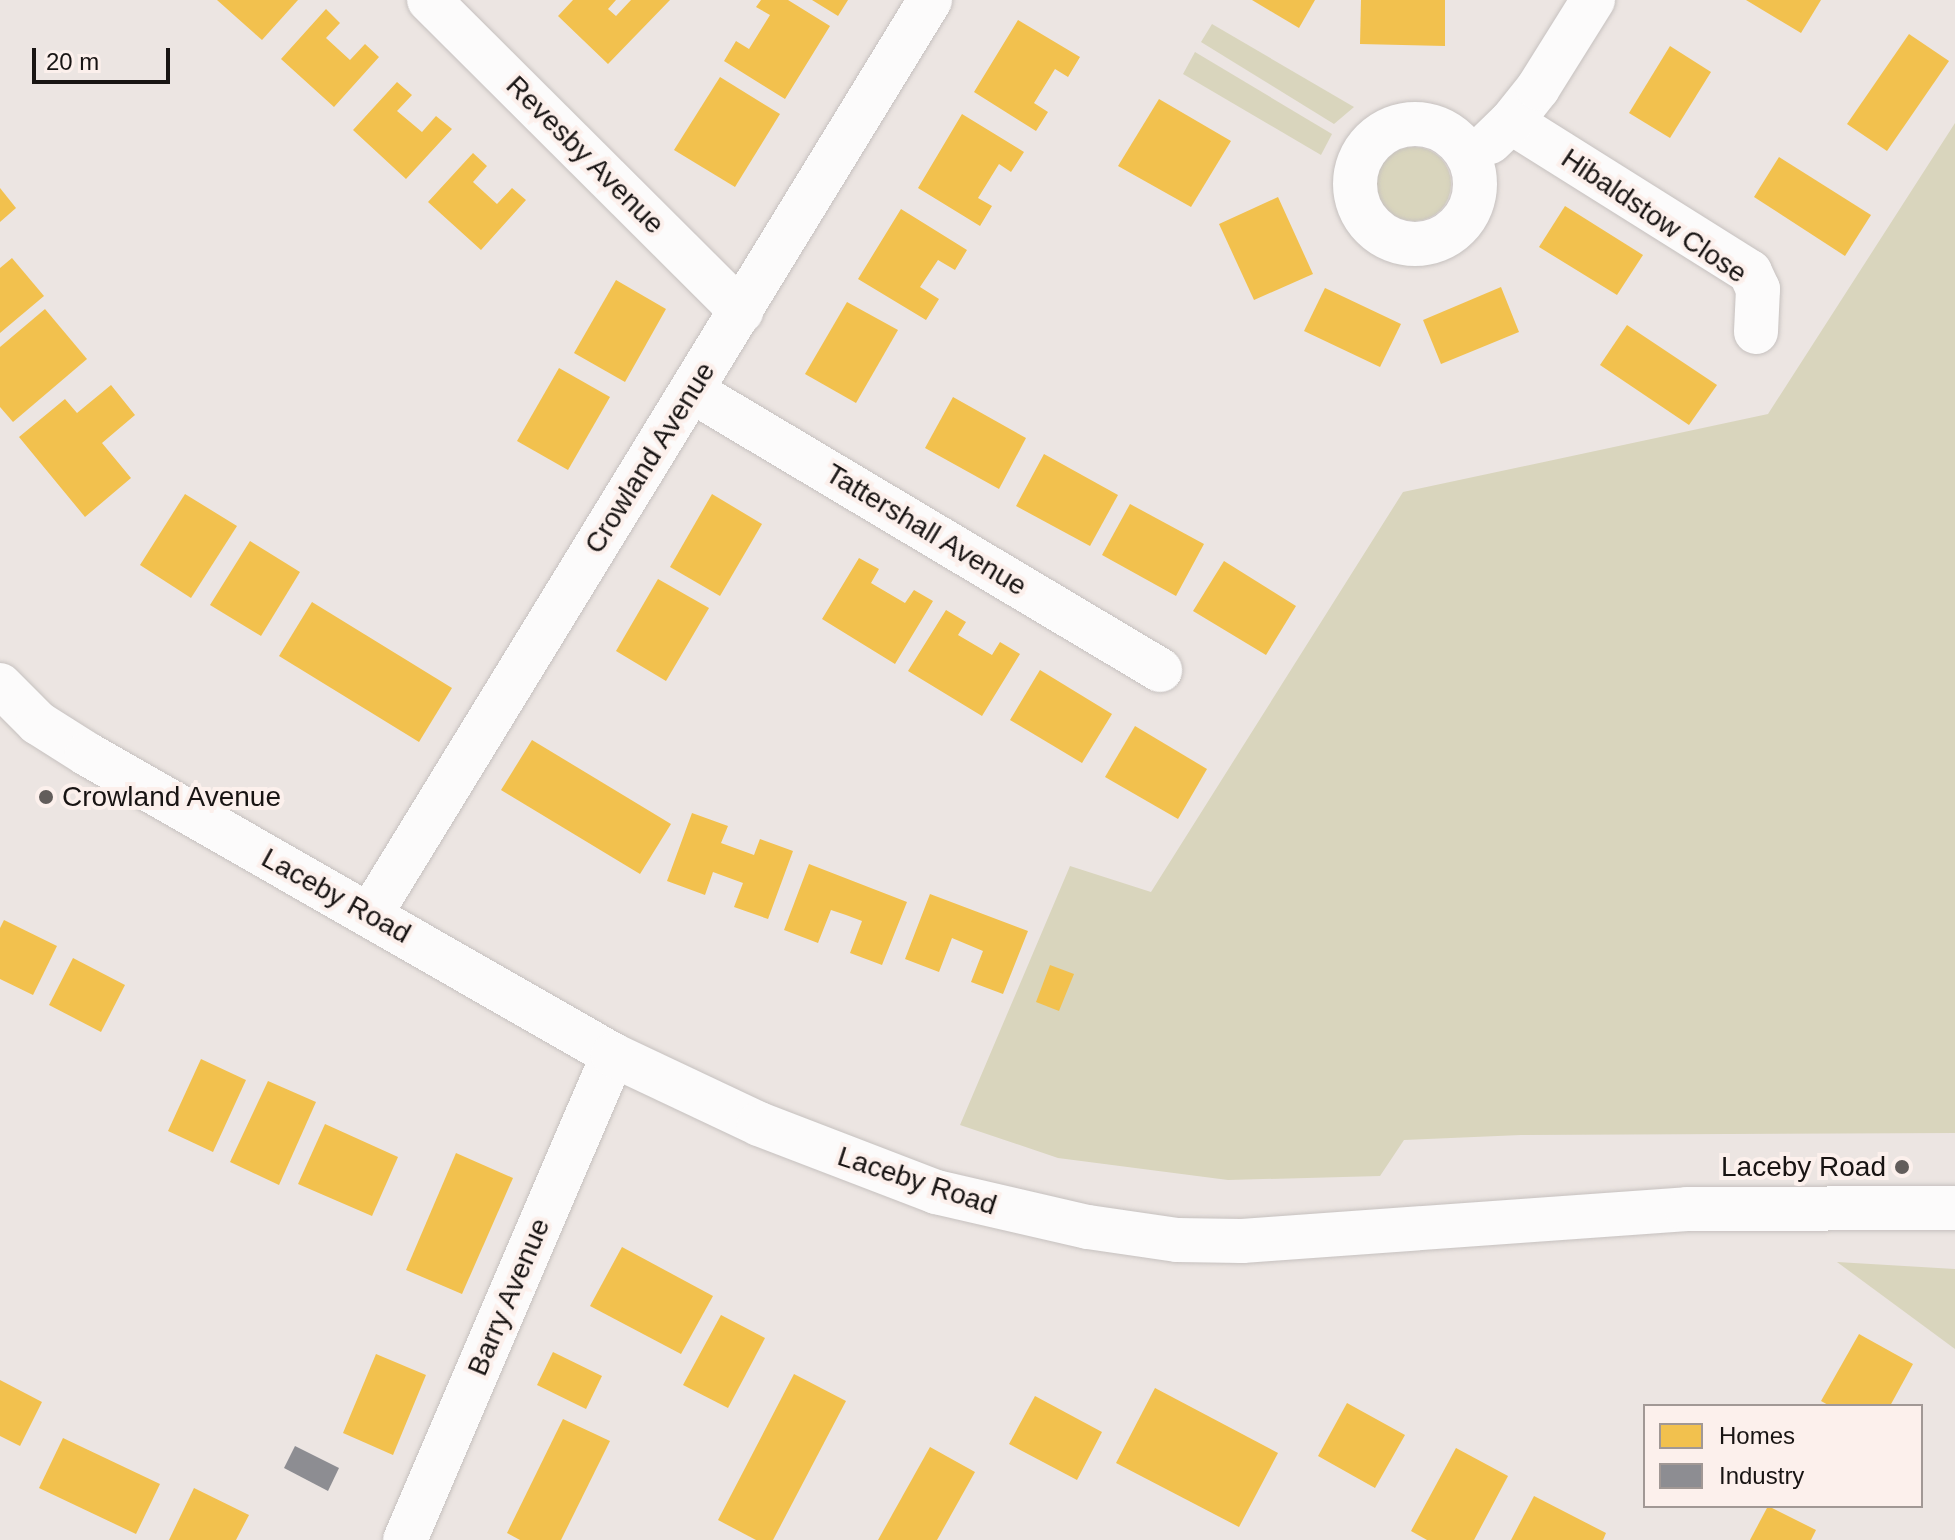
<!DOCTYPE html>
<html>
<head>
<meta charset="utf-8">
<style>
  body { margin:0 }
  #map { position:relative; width:1955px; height:1540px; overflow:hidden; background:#ece5e2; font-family:Arial,sans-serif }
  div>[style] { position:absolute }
  .green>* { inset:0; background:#d9d5bd }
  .round { border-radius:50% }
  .homes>* { inset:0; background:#f2c14e }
  .industry>* { inset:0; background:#8d8d92 }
  .roads { filter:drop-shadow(0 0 2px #c6c1bf) drop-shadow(0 0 2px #c6c1bf) }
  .minor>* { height:44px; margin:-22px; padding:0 22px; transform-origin:22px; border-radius:22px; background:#fcfbfb }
  .minor>.ring { margin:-22px; padding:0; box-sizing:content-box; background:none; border:44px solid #fcfbfb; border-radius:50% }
  .trunk>* { height:44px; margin:-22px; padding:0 22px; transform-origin:22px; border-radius:22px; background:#fcfbfb }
  .dots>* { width:22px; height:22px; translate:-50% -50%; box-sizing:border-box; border:4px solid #fcf0ec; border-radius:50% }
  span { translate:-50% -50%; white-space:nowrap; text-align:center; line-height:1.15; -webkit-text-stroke:8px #fcf0ec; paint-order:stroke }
  .street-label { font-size:28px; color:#181413 }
  .poi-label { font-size:28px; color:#181413 }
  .left { translate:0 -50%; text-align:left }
  .right { translate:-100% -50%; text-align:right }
  .legend { position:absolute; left:1643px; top:1404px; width:280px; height:104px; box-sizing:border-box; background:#fcf0ec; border:2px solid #a19895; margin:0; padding:10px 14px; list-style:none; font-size:24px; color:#181413 }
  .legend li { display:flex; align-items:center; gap:16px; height:40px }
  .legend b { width:40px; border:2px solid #a19895 }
  .scale { position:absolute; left:32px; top:48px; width:138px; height:36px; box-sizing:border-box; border:4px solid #181413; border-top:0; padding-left:10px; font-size:24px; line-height:28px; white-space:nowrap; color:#181413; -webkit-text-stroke:6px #fcf0ec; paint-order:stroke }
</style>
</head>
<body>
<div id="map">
  <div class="green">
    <i style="clip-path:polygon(1212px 24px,1354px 107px,1334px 124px,1201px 42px)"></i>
    <i style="clip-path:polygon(1195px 52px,1332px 134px,1321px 155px,1183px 74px)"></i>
    <i style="clip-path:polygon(1955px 123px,1955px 1133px,1521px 1135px,1404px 1140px,1380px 1176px,1228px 1180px,1058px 1158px,960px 1125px,1070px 866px,1151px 892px,1403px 492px,1768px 414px)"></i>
    <i class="round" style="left:1377px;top:147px;width:74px;height:74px"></i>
    <i style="clip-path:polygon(1837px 1262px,1955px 1269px,1955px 1349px)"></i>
  </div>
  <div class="homes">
    <i style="clip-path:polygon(217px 0,298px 0,262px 40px)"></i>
    <i style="clip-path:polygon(573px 0,616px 0,608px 9px,616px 16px,631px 0,670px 0,608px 64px,558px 16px)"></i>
    <i style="clip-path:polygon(761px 0,788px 0,830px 26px,785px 99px,724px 61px,736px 41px,749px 49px,770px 15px,756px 7px)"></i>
    <i style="clip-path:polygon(812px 0,848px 0,838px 16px)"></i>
    <i style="clip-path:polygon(1252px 0,1315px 0,1299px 28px)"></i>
    <i style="clip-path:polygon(1361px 0,1445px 0,1445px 46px,1360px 44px)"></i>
    <i style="clip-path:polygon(1746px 0,1821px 0,1801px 33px)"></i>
    <i style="clip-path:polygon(326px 9px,340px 23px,326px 38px,350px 60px,365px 44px,379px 57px,334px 107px,281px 59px)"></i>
    <i style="clip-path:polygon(1018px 20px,1080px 57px,1068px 77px,1055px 69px,1034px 103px,1048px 112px,1036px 131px,974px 92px)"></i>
    <i style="clip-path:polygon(1909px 34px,1949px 61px,1887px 151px,1847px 124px)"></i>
    <i style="clip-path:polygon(1670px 46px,1711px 72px,1670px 138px,1629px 113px)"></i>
    <i style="clip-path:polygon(720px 77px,780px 114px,735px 187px,674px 150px)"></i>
    <i style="clip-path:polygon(397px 82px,412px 95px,397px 111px,422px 132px,436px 116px,452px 129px,406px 179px,353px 130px)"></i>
    <i style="clip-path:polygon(1159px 99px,1231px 141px,1191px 207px,1118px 166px)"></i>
    <i style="clip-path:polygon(962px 114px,1024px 152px,1011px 172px,999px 164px,978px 198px,992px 206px,980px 226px,918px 188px)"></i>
    <i style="clip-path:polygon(473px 153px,487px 166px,473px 182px,497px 204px,512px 188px,526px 200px,481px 250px,428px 202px)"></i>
    <i style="clip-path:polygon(1779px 157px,1871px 215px,1845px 256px,1754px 197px)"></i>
    <i style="clip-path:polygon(0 188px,16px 208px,0 222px)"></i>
    <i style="clip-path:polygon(1278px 197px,1313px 274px,1254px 300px,1219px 224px)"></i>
    <i style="clip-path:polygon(1565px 206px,1643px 255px,1617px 295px,1539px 247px)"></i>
    <i style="clip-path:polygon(901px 209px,967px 250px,955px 270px,938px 260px,920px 287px,939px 299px,926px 320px,858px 279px)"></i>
    <i style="clip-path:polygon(12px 258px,44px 296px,0 333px,0 268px)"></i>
    <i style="clip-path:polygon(616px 280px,666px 309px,625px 382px,574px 353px)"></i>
    <i style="clip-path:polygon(1501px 287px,1519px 332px,1441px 364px,1423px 320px)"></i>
    <i style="clip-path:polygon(1325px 288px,1401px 324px,1380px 367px,1304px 331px)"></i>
    <i style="clip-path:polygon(847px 302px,898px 330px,856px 403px,805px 374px)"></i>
    <i style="clip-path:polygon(45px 309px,87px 359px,13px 422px,0 407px,0 347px)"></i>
    <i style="clip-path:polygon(1627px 325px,1717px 385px,1689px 425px,1600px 365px)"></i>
    <i style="clip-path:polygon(559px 368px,610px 397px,568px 470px,517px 441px)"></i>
    <i style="clip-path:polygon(111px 385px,135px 415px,102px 443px,131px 478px,85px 517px,19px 437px,65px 399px,77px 413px)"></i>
    <i style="clip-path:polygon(953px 397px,1026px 438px,999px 489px,925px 448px)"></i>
    <i style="clip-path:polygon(1044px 454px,1118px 495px,1090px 546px,1016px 506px)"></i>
    <i style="clip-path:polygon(185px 494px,237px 526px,191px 598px,140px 565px)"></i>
    <i style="clip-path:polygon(712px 494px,762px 524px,720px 596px,670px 567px)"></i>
    <i style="clip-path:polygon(1130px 504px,1204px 544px,1176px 596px,1102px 555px)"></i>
    <i style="clip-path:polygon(250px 541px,300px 572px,261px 636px,210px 605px)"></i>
    <i style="clip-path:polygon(859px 558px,879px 569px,871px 583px,905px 603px,914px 590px,933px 601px,895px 664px,822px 619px)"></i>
    <i style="clip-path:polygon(1224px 561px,1296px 606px,1266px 655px,1193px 611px)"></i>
    <i style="clip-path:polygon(658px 579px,709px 608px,666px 681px,616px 651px)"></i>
    <i style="clip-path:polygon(312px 602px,452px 688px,419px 742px,279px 656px)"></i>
    <i style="clip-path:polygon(946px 610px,966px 622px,958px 635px,992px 655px,1000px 642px,1020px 654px,982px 716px,908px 671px)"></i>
    <i style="clip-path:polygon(1040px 670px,1112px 714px,1082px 763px,1010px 720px)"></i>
    <i style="clip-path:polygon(1135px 726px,1207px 769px,1178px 819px,1105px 777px)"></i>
    <i style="clip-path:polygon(532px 740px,671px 824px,640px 874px,501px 790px)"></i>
    <i style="clip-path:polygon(692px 813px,728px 826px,721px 843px,754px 855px,760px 839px,793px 851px,768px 919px,734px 907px,743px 883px,713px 872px,705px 895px,667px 881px)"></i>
    <i style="clip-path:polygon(809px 864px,907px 902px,882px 965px,850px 953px,862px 921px,846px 915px,831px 910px,818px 943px,784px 930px)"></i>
    <i style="clip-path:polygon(930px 894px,1028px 931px,1003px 994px,971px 982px,983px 951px,952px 938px,939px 972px,905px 959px)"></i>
    <i style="clip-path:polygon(4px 920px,57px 946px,33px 995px,0 979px,0 928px)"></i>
    <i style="clip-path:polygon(73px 958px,125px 985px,101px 1032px,49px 1005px)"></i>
    <i style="clip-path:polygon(1050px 965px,1074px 974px,1059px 1011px,1036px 1002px)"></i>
    <i style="clip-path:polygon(201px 1059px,246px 1080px,213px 1152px,168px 1131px)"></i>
    <i style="clip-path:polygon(268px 1081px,316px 1102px,279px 1185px,230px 1162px)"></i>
    <i style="clip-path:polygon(325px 1124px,398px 1157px,372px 1216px,298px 1184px)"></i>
    <i style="clip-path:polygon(456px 1153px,513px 1178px,462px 1294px,406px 1270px)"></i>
    <i style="clip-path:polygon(622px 1247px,713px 1296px,681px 1354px,590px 1306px)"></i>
    <i style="clip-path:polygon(721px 1315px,765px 1338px,728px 1408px,683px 1385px)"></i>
    <i style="clip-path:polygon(1859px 1334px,1913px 1364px,1890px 1406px,1830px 1406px,1821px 1401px)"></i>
    <i style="clip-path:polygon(553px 1352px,602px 1376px,586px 1409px,537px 1385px)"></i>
    <i style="clip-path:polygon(376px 1354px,426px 1375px,393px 1455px,343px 1433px)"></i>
    <i style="clip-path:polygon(794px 1374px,846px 1401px,773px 1540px,756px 1540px,718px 1520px)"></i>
    <i style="clip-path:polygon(0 1380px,42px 1402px,20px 1446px,0 1436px)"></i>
    <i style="clip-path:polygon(1155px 1388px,1278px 1453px,1239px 1527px,1116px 1463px)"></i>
    <i style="clip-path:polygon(1035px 1396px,1102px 1432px,1077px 1480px,1009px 1444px)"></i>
    <i style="clip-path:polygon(1347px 1403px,1405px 1435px,1375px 1488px,1318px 1456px)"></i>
    <i style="clip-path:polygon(563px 1419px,610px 1441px,561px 1540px,520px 1540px,507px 1533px)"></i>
    <i style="clip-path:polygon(63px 1438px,160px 1484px,136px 1534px,39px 1488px)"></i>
    <i style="clip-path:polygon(930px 1447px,975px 1472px,937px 1540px,878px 1540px)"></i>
    <i style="clip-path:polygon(1456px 1448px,1508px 1476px,1474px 1540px,1427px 1540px,1411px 1531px)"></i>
    <i style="clip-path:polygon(194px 1488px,249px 1515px,236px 1540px,169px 1540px)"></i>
    <i style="clip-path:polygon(1534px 1496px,1606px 1533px,1603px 1540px,1511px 1540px)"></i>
    <i style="clip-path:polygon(1768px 1506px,1816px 1530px,1811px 1540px,1750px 1540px)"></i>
  </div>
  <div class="industry">
    <i style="clip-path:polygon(295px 1446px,339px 1468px,328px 1491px,284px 1468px)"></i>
  </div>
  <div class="roads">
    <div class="minor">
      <i style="left:429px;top:0;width:441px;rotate:44.9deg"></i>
      <i style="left:1511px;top:122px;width:282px;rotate:32.1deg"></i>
      <i style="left:1750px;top:272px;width:19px;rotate:65deg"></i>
      <i style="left:1758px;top:289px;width:43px;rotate:92.7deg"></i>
      <i class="ring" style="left:1355px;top:124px;width:76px;height:76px"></i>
      <i style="left:1490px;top:142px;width:29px;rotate:-44deg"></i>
      <i style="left:1511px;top:122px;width:43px;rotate:-51.5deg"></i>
      <i style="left:1538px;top:88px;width:104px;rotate:-58deg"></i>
      <i style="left:692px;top:391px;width:545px;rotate:30.8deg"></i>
      <i style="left:370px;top:915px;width:1073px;rotate:-58.53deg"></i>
      <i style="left:405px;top:1540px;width:528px;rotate:-66.79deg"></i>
    </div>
    <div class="trunk">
      <i style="left:0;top:685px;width:54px;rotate:45deg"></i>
      <i style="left:38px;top:723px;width:58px;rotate:32.3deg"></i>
      <i style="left:87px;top:754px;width:606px;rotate:29.78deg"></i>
      <i style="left:613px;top:1055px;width:161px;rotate:25.3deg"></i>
      <i style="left:759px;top:1124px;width:190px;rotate:21deg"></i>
      <i style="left:936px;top:1192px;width:156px;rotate:13deg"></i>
      <i style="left:1088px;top:1227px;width:90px;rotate:8.3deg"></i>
      <i style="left:1177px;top:1240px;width:65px;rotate:0.9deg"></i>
      <i style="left:1242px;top:1241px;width:446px;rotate:-4.1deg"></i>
      <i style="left:1687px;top:1209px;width:268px;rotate:-0.2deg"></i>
    </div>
  </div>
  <div class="dots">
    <i style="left:46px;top:797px;background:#625d5b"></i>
    <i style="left:1902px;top:1167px;background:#625d5b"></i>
  </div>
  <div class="street-label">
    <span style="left:585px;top:155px;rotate:45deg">Revesby Avenue</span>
    <span style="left:1654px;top:216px;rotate:34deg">Hibaldstow Close</span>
    <span style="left:650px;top:458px;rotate:-58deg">Crowland Avenue</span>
    <span style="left:926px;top:530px;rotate:31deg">Tattershall Avenue</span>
    <span style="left:336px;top:896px;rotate:29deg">Laceby Road</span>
    <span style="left:917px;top:1181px;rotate:18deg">Laceby Road</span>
    <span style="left:509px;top:1297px;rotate:-67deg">Barry Avenue</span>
  </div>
  <div class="poi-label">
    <span class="left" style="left:62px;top:797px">Crowland Avenue</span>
    <span class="right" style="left:1886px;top:1167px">Laceby Road</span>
  </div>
  <ul class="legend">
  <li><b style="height:22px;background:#f2c14e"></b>Homes</li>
  <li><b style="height:22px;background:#8d8d92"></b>Industry</li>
  </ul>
  <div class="scale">20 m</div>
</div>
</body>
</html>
